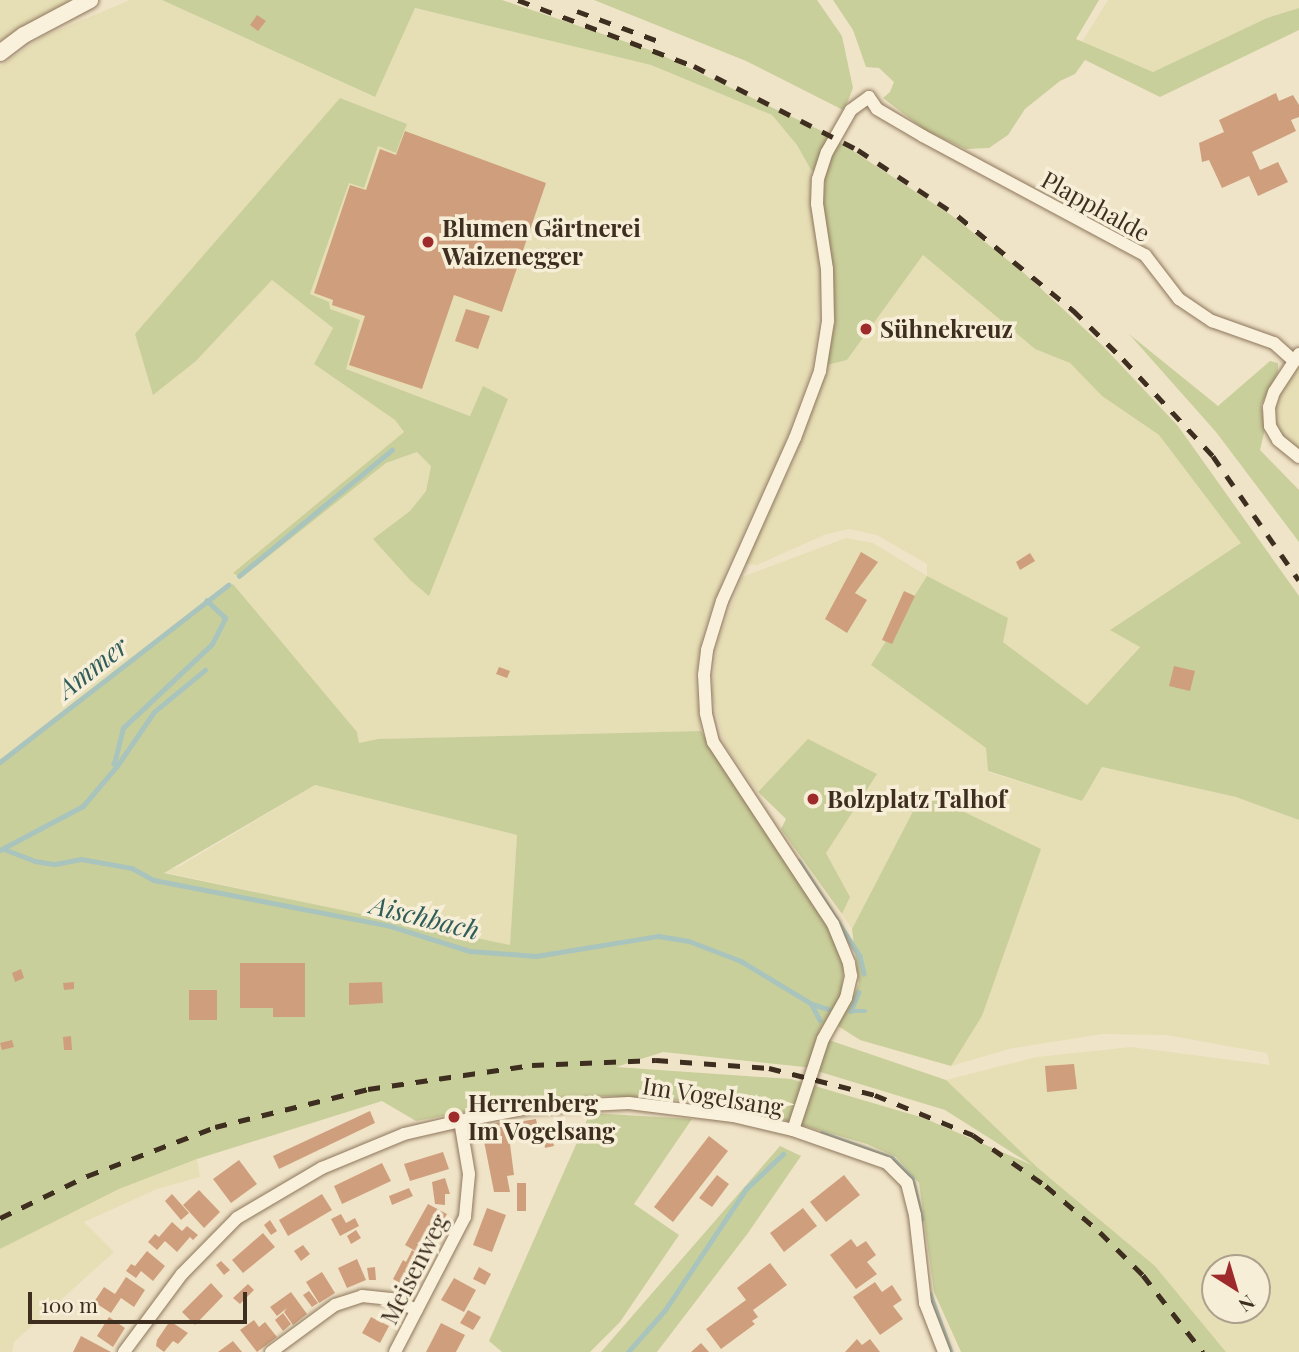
<!DOCTYPE html>
<html>
<head>
<meta charset="utf-8">
<style>
  body { margin:0 }
  #map { position:relative; width:1299px; height:1352px; overflow:hidden; background:#f0e4c8; font-family:"Playfair Display",serif }
  div>[style] { position:absolute }
  .farmland>* { inset:0; background:#e6deb5 }
  .green>* { inset:0; background:#c9cf9b }
  .stream>* { height:4.5px; margin:-2.25px; padding:0 2.25px; transform-origin:2.25px; border-radius:2.25px; background:#a9c4bc }
  .building>* { inset:0; background:#cf9f7d }
  .roads { filter:drop-shadow(0 0 2px #8d765c) drop-shadow(0 0 2px #8d765c) }
  .minor>* { height:12px; margin:-6px; padding:0 6px; transform-origin:6px; border-radius:6px; background:#faf1dc }
  .tertiary>* { height:16px; margin:-8px; padding:0 8px; transform-origin:8px; border-radius:8px; background:#faf1dc }
  .rail>* { height:4.5px; margin-top:-2.25px; transform-origin:0; background:repeating-linear-gradient(90deg,#3d2e20 0 12px,transparent 0 24px) }
  .dots>* { width:19px; height:19px; translate:-50% -50%; box-sizing:border-box; border:4px solid #f7eed8; border-radius:50% }
  span { translate:-50% -50%; white-space:nowrap; text-align:center; line-height:1.15; -webkit-text-stroke:7px #f7eed8; paint-order:stroke }
  .street-label { font-size:24px; color:#3d2e20 }
  .poi-label { font-size:24px; color:#3d2e20; font-weight:700 }
  .left { translate:0 -50%; text-align:left }
  .water-label { font-size:26px; color:#2f5d5a; font-style:italic }
  .north { position:absolute; left:1201px; top:1254px; width:70px; height:70px; box-sizing:border-box; background:#f7eed8; border:2px solid #ada18e; border-radius:50%; rotate:143deg; font-size:19px; font-weight:700; line-height:28px; text-align:center; color:#3d2e20 }
  .north::after { content:''; display:block; margin:auto; width:24px; height:32px; background:#9e2a2b; clip-path:polygon(50% 0,100% 100%,50% 72%,0 100%) }
  .scale { position:absolute; left:28px; top:1292px; width:219px; height:32px; box-sizing:border-box; border:4px solid #3d2e20; border-top:0; padding-left:9px; font-size:21px; line-height:24px; white-space:nowrap; color:#3d2e20; -webkit-text-stroke:5px #f7eed8; paint-order:stroke }
</style>
</head>
<body>
<div id="map">
  <div class="farmland">
    <i style="clip-path:polygon(0 0,71px 0,0 41px)"></i>
    <i style="clip-path:polygon(evenodd,130px 0,162px 0,374px 97px,414px 8px,651px 65px,772px 115px,797px 145px,811px 170px,820px 276px,818px 328px,811px 371px,783px 447px,727px 568px,703px 632px,695px 677px,701px 731px,378px 739px,359px 743px,356px 731px,233px 584px,0 765px,0 66px,42px 37px,130px 0,340px 98px,407px 124px,396px 153px,378px 146px,349px 183px,310px 294px,329px 308px,346px 369px,471px 416px,410px 580px,374px 539px,410px 511px,426px 491px,431px 466px,417px 452px,386px 463px,233px 574px,404px 432px,395px 420px,314px 364px,333px 328px,272px 280px,196px 361px,153px 394px,340px 98px)"></i>
    <i style="clip-path:polygon(1108px 0,1299px 0,1299px 8px,1267px 18px,1153px 72px,1082px 42px)"></i>
    <i style="clip-path:polygon(evenodd,923px 255px,1035px 349px,1070px 363px,1102px 396px,1159px 435px,1242px 543px,1111px 629px,1140px 646px,1087px 705px,1003px 642px,871px 665px,986px 748px,988px 772px,1082px 801px,1102px 767px,1236px 797px,1299px 820px,1299px 1352px,1226px 1352px,1155px 1266px,1038px 1168px,946px 1080px,1037px 1057px,1131px 1047px,1270px 1065px,1267px 1053px,1166px 1035px,1102px 1034px,1009px 1049px,951px 1066px,982px 1016px,996px 972px,923px 792px,852px 929px,842px 914px,849px 896px,826px 853px,808px 740px,758px 792px,724px 744px,712px 694px,717px 644px,742px 577px,846px 538px,873px 543px,927px 576px,927px 564px,877px 535px,849px 529px,824px 535px,757px 565px,745px 564px,795px 458px,827px 365px,847px 360px,923px 255px,1215px 1268px,1257px 1268px,1257px 1310px,1215px 1310px,1215px 1268px)"></i>
    <i style="clip-path:polygon(1299px 362px,1299px 452px,1283px 439px,1274px 422px,1273px 409px,1277px 393px)"></i>
    <i style="clip-path:polygon(315px 785px,517px 835px,510px 946px,163px 872px,180px 866px)"></i>
    <i style="clip-path:polygon(197px 1159px,200px 1177px,157px 1189px,84px 1222px,114px 1252px,14px 1342px,12px 1352px,0 1352px,0 1249px,119px 1189px)"></i>
  </div>
  <div class="green">
    <i style="clip-path:polygon(162px 0,502px 0,653px 51px,824px 132px,951px 215px,1024px 273px,1102px 345px,1178px 426px,1299px 596px,1299px 820px,1236px 797px,1102px 767px,1082px 801px,988px 771px,986px 748px,871px 665px,927px 576px,1008px 618px,1003px 642px,1087px 705px,1140px 647px,1110px 630px,1241px 543px,1159px 435px,1102px 396px,1070px 363px,1035px 349px,923px 255px,847px 360px,827px 365px,835px 321px,832px 268px,823px 206px,825px 177px,811px 170px,797px 145px,772px 115px,651px 65px,415px 8px,375px 97px)"></i>
    <i style="clip-path:polygon(594px 0,817px 0,842px 36px,853px 88px,848px 101px,843px 110px,746px 61px)"></i>
    <i style="clip-path:polygon(833px 0,1099px 0,1076px 39px,1153px 72px,1267px 18px,1299px 8px,1299px 30px,1160px 97px,1085px 60px,1075px 74px,1060px 81px,1025px 109px,1008px 135px,989px 148px,966px 149px,925px 130px,883px 98px,890px 92px,894px 82px,879px 68px,866px 67px,853px 30px)"></i>
    <i style="clip-path:polygon(340px 98px,407px 124px,396px 153px,378px 146px,364px 188px,349px 183px,310px 294px,329px 302px,330px 309px,360px 320px,346px 369px,470px 416px,483px 386px,508px 399px,429px 596px,410px 580px,373px 539px,410px 511px,426px 491px,431px 466px,417px 452px,386px 463px,241px 578px,233px 573px,404px 432px,395px 420px,314px 364px,333px 328px,272px 280px,196px 361px,153px 395px,135px 334px)"></i>
    <i style="clip-path:polygon(1129px 334px,1218px 406px,1270px 361px,1278px 363px,1278px 372px,1261px 405px,1265px 429px,1260px 450px,1299px 490px,1299px 542px,1216px 432px)"></i>
    <i style="clip-path:polygon(evenodd,233px 584px,357px 732px,359px 743px,378px 739px,701px 731px,830px 926px,844px 960px,841px 1000px,819px 1031px,823px 1038px,946px 1080px,1038px 1168px,1155px 1266px,1226px 1352px,961px 1352px,934px 1292px,919px 1183px,896px 1157px,867px 1144px,777px 1118px,711px 1103px,649px 1098px,603px 1096px,519px 1102px,416px 1121px,382px 1101px,197px 1159px,119px 1189px,0 1249px,0 765px,233px 584px,315px 785px,517px 835px,510px 945px,164px 873px,315px 785px,233px 584px,663px 1052px,804px 1067px,945px 1110px,1032px 1165px,924px 1118px,791px 1079px,616px 1067px,663px 1052px)"></i>
    <i style="clip-path:polygon(808px 739px,877px 774px,826px 853px,850px 897px,842px 914px,781px 829px,786px 819px,758px 792px)"></i>
    <i style="clip-path:polygon(923px 792px,1041px 849px,982px 1016px,951px 1066px,860px 1040px,838px 1026px,859px 984px,852px 929px)"></i>
    <i style="clip-path:polygon(590px 1113px,692px 1119px,634px 1204px,679px 1235px,620px 1322px,590px 1352px,502px 1352px,489px 1341px)"></i>
    <i style="clip-path:polygon(780px 1146px,801px 1156px,748px 1233px,657px 1352px,601px 1352px)"></i>
  </div>
  <div class="stream">
    <i style="left:239px;top:576px;width:198px;rotate:-39.5deg"></i>
    <i style="left:0;top:762px;width:289px;rotate:-37.8deg"></i>
    <i style="left:117px;top:766px;width:4px;rotate:-146deg"></i>
    <i style="left:114px;top:764px;width:37px;rotate:-76deg"></i>
    <i style="left:123px;top:728px;width:122px;rotate:-43.3deg"></i>
    <i style="left:212px;top:644px;width:29px;rotate:-63deg"></i>
    <i style="left:225px;top:618px;width:25px;rotate:-137deg"></i>
    <i style="left:4px;top:849px;width:33px;rotate:21deg"></i>
    <i style="left:35px;top:861px;width:20px;rotate:9deg"></i>
    <i style="left:55px;top:864px;width:26px;rotate:-11deg"></i>
    <i style="left:81px;top:859px;width:52px;rotate:10deg"></i>
    <i style="left:132px;top:868px;width:25px;rotate:29deg"></i>
    <i style="left:154px;top:880px;width:240px;rotate:11deg"></i>
    <i style="left:390px;top:926px;width:84px;rotate:17.4deg"></i>
    <i style="left:470px;top:951px;width:66px;rotate:4.3deg"></i>
    <i style="left:536px;top:956px;width:124px;rotate:-9.3deg"></i>
    <i style="left:658px;top:936px;width:31px;rotate:9deg"></i>
    <i style="left:689px;top:941px;width:56px;rotate:21deg"></i>
    <i style="left:741px;top:961px;width:83px;rotate:31.2deg"></i>
    <i style="left:812px;top:1004px;width:17px;rotate:17deg"></i>
    <i style="left:0;top:850px;width:94px;rotate:-27.9deg"></i>
    <i style="left:83px;top:806px;width:52px;rotate:-49.6deg"></i>
    <i style="left:117px;top:766px;width:65px;rotate:-55.6deg"></i>
    <i style="left:154px;top:712px;width:66px;rotate:-39.5deg"></i>
    <i style="left:799px;top:861px;width:113px;rotate:57.3deg"></i>
    <i style="left:860px;top:956px;width:18px;rotate:77deg"></i>
    <i style="left:859px;top:992px;width:21px;rotate:113deg"></i>
    <i style="left:851px;top:1011px;width:14px"></i>
    <i style="left:812px;top:1005px;width:17px;rotate:62deg"></i>
    <i style="left:822px;top:1133px;width:74px;rotate:19.7deg"></i>
    <i style="left:892px;top:1158px;width:28px;rotate:45deg"></i>
    <i style="left:912px;top:1178px;width:42px;rotate:76.3deg"></i>
    <i style="left:930px;top:1294px;width:62px;rotate:70.1deg"></i>
    <i style="left:628px;top:1352px;width:56px;rotate:-48.6deg"></i>
    <i style="left:665px;top:1310px;width:146px;rotate:-56.2deg"></i>
    <i style="left:746px;top:1189px;width:51px;rotate:-43.4deg"></i>
  </div>
  <div class="building">
    <i style="clip-path:polygon(257px 15px,266px 21px,258px 31px,250px 25px)"></i>
    <i style="clip-path:polygon(1276px 93px,1279px 101px,1293px 95px,1299px 105px,1299px 117px,1291px 120px,1296px 131px,1252px 152px,1260px 170px,1278px 162px,1288px 182px,1258px 196px,1249px 176px,1222px 188px,1209px 160px,1202px 162px,1199px 143px,1224px 132px,1219px 120px)"></i>
    <i style="clip-path:polygon(405px 131px,546px 183px,502px 312px,454px 295px,422px 389px,349px 365px,365px 316px,332px 305px,333px 300px,314px 293px,350px 185px,366px 190px,380px 149px,396px 155px)"></i>
    <i style="clip-path:polygon(466px 309px,490px 316px,478px 349px,455px 341px)"></i>
    <i style="clip-path:polygon(861px 552px,878px 562px,855px 593px,867px 600px,847px 633px,825px 619px)"></i>
    <i style="clip-path:polygon(1030px 553px,1035px 561px,1020px 570px,1016px 562px)"></i>
    <i style="clip-path:polygon(904px 591px,915px 596px,892px 644px,882px 640px)"></i>
    <i style="clip-path:polygon(1174px 666px,1195px 671px,1190px 691px,1169px 686px)"></i>
    <i style="clip-path:polygon(499px 667px,510px 671px,507px 678px,496px 674px)"></i>
    <i style="clip-path:polygon(240px 963px,305px 963px,305px 1017px,273px 1017px,273px 1008px,240px 1008px)"></i>
    <i style="clip-path:polygon(21px 969px,24px 978px,15px 982px,12px 973px)"></i>
    <i style="clip-path:polygon(74px 982px,74px 989px,64px 990px,63px 983px)"></i>
    <i style="clip-path:polygon(382px 982px,383px 1003px,349px 1005px,349px 983px)"></i>
    <i style="clip-path:polygon(189px 990px,217px 990px,217px 1020px,189px 1020px)"></i>
    <i style="clip-path:polygon(71px 1036px,72px 1050px,64px 1050px,63px 1037px)"></i>
    <i style="clip-path:polygon(12px 1040px,14px 1047px,2px 1050px,0 1043px)"></i>
    <i style="clip-path:polygon(1074px 1064px,1077px 1089px,1047px 1092px,1045px 1066px)"></i>
    <i style="clip-path:polygon(370px 1111px,375px 1123px,279px 1169px,273px 1156px)"></i>
    <i style="clip-path:polygon(536px 1119px,539px 1134px,515px 1138px,512px 1123px)"></i>
    <i style="clip-path:polygon(507px 1121px,514px 1175px,507px 1176px,510px 1192px,494px 1192px,481px 1126px)"></i>
    <i style="clip-path:polygon(551px 1134px,554px 1146px,545px 1148px,543px 1135px)"></i>
    <i style="clip-path:polygon(709px 1136px,728px 1151px,673px 1222px,654px 1207px)"></i>
    <i style="clip-path:polygon(443px 1152px,449px 1169px,410px 1181px,404px 1164px)"></i>
    <i style="clip-path:polygon(239px 1160px,257px 1184px,231px 1203px,213px 1179px)"></i>
    <i style="clip-path:polygon(382px 1163px,391px 1181px,342px 1204px,334px 1186px)"></i>
    <i style="clip-path:polygon(717px 1175px,729px 1184px,712px 1207px,699px 1198px)"></i>
    <i style="clip-path:polygon(844px 1175px,860px 1195px,826px 1222px,810px 1202px)"></i>
    <i style="clip-path:polygon(445px 1178px,450px 1194px,445px 1194px,445px 1205px,435px 1204px,432px 1182px)"></i>
    <i style="clip-path:polygon(517px 1183px,526px 1183px,526px 1211px,517px 1211px)"></i>
    <i style="clip-path:polygon(409px 1188px,413px 1196px,392px 1205px,389px 1196px)"></i>
    <i style="clip-path:polygon(199px 1190px,220px 1212px,204px 1228px,183px 1205px)"></i>
    <i style="clip-path:polygon(172px 1194px,189px 1213px,181px 1220px,165px 1201px)"></i>
    <i style="clip-path:polygon(322px 1194px,332px 1210px,288px 1236px,279px 1220px)"></i>
    <i style="clip-path:polygon(428px 1204px,447px 1214px,424px 1256px,405px 1245px)"></i>
    <i style="clip-path:polygon(487px 1208px,506px 1215px,492px 1252px,473px 1245px)"></i>
    <i style="clip-path:polygon(803px 1208px,817px 1226px,784px 1252px,770px 1233px)"></i>
    <i style="clip-path:polygon(341px 1214px,346px 1223px,355px 1218px,359px 1226px,340px 1236px,331px 1219px)"></i>
    <i style="clip-path:polygon(270px 1220px,277px 1231px,271px 1235px,264px 1225px)"></i>
    <i style="clip-path:polygon(172px 1222px,182px 1231px,187px 1226px,198px 1235px,193px 1240px,190px 1237px,177px 1252px,165px 1241px,157px 1250px,148px 1242px,155px 1234px,159px 1237px)"></i>
    <i style="clip-path:polygon(356px 1230px,361px 1238px,351px 1244px,347px 1236px)"></i>
    <i style="clip-path:polygon(263px 1233px,275px 1247px,243px 1273px,232px 1260px)"></i>
    <i style="clip-path:polygon(851px 1239px,857px 1247px,866px 1241px,876px 1255px,867px 1262px,877px 1274px,856px 1289px,830px 1255px)"></i>
    <i style="clip-path:polygon(303px 1245px,310px 1254px,301px 1261px,294px 1251px)"></i>
    <i style="clip-path:polygon(412px 1250px,422px 1256px,416px 1267px,421px 1269px,411px 1289px,393px 1279px,403px 1260px,406px 1262px)"></i>
    <i style="clip-path:polygon(147px 1251px,165px 1266px,153px 1281px,141px 1271px,136px 1278px,126px 1271px,131px 1264px,135px 1266px)"></i>
    <i style="clip-path:polygon(357px 1259px,366px 1280px,347px 1288px,338px 1268px)"></i>
    <i style="clip-path:polygon(221px 1261px,230px 1270px,224px 1275px,216px 1265px)"></i>
    <i style="clip-path:polygon(770px 1263px,787px 1285px,753px 1310px,758px 1317px,752px 1321px,755px 1324px,721px 1349px,706px 1329px,746px 1300px,737px 1288px)"></i>
    <i style="clip-path:polygon(375px 1267px,376px 1280px,369px 1280px,367px 1268px)"></i>
    <i style="clip-path:polygon(479px 1267px,491px 1274px,485px 1285px,473px 1279px)"></i>
    <i style="clip-path:polygon(322px 1272px,335px 1293px,319px 1303px,306px 1282px)"></i>
    <i style="clip-path:polygon(126px 1277px,145px 1290px,134px 1307px,121px 1298px,111px 1313px,94px 1302px,104px 1287px,115px 1294px)"></i>
    <i style="clip-path:polygon(454px 1278px,476px 1290px,464px 1312px,441px 1300px)"></i>
    <i style="clip-path:polygon(875px 1282px,882px 1292px,892px 1285px,902px 1300px,893px 1306px,903px 1319px,880px 1335px,853px 1297px)"></i>
    <i style="clip-path:polygon(211px 1283px,223px 1296px,195px 1325px,182px 1312px)"></i>
    <i style="clip-path:polygon(248px 1284px,254px 1290px,240px 1304px,233px 1298px)"></i>
    <i style="clip-path:polygon(309px 1291px,318px 1303px,312px 1307px,303px 1295px)"></i>
    <i style="clip-path:polygon(291px 1292px,307px 1314px,293px 1325px,284px 1312px,287px 1308px,277px 1316px,270px 1307px)"></i>
    <i style="clip-path:polygon(468px 1310px,481px 1317px,473px 1330px,460px 1323px)"></i>
    <i style="clip-path:polygon(283px 1313px,291px 1324px,283px 1331px,275px 1320px)"></i>
    <i style="clip-path:polygon(109px 1317px,125px 1328px,113px 1347px,97px 1336px)"></i>
    <i style="clip-path:polygon(371px 1317px,389px 1326px,380px 1343px,362px 1333px)"></i>
    <i style="clip-path:polygon(254px 1320px,259px 1327px,265px 1322px,277px 1337px,257px 1352px,240px 1330px)"></i>
    <i style="clip-path:polygon(170px 1321px,188px 1333px,178px 1344px,173px 1341px,164px 1352px,156px 1346px,157px 1340px)"></i>
    <i style="clip-path:polygon(441px 1323px,465px 1335px,456px 1352px,426px 1352px)"></i>
    <i style="clip-path:polygon(81px 1336px,111px 1352px,73px 1352px)"></i>
    <i style="clip-path:polygon(857px 1339px,862px 1345px,870px 1339px,880px 1352px,845px 1352px)"></i>
    <i style="clip-path:polygon(233px 1341px,242px 1352px,218px 1352px)"></i>
    <i style="clip-path:polygon(701px 1343px,709px 1352px,691px 1352px)"></i>
  </div>
  <div class="roads">
    <div class="minor">
      <i style="left:1299px;top:354px;width:45px;rotate:123.3deg"></i>
      <i style="left:1274px;top:392px;width:16px;rotate:108deg"></i>
      <i style="left:1269px;top:407px;width:19px;rotate:87deg"></i>
      <i style="left:1270px;top:426px;width:16px;rotate:60deg"></i>
      <i style="left:1278px;top:440px;width:27px;rotate:39deg"></i>
      <i style="left:793px;top:1130px;width:96px;rotate:-71.8deg"></i>
      <i style="left:823px;top:1039px;width:47px;rotate:-60.7deg"></i>
      <i style="left:846px;top:998px;width:23px;rotate:-77deg"></i>
      <i style="left:851px;top:976px;width:13px;rotate:-99deg"></i>
      <i style="left:849px;top:963px;width:42px;rotate:-112.3deg"></i>
      <i style="left:833px;top:924px;width:218px;rotate:-123.4deg"></i>
      <i style="left:713px;top:742px;width:30px;rotate:-104deg"></i>
      <i style="left:706px;top:713px;width:38px;rotate:-93deg"></i>
      <i style="left:704px;top:675px;width:25px;rotate:-83deg"></i>
      <i style="left:707px;top:650px;width:51px;rotate:-73deg"></i>
      <i style="left:722px;top:601px;width:179px;rotate:-65.9deg"></i>
      <i style="left:795px;top:438px;width:72px;rotate:-69.5deg"></i>
      <i style="left:820px;top:371px;width:51px;rotate:-80.9deg"></i>
      <i style="left:828px;top:321px;width:52px;rotate:-91.1deg"></i>
      <i style="left:827px;top:269px;width:66px;rotate:-98.7deg"></i>
      <i style="left:817px;top:204px;width:25px;rotate:-88deg"></i>
      <i style="left:818px;top:179px;width:28px;rotate:-72deg"></i>
      <i style="left:827px;top:152px;width:48px;rotate:-60.3deg"></i>
      <i style="left:851px;top:110px;width:22px;rotate:-36deg"></i>
      <i style="left:869px;top:97px;width:14px;rotate:56deg"></i>
      <i style="left:877px;top:109px;width:53px;rotate:30.4deg"></i>
      <i style="left:923px;top:136px;width:252px;rotate:28.2deg"></i>
      <i style="left:1145px;top:255px;width:56px;rotate:52.3deg"></i>
      <i style="left:1179px;top:299px;width:40px;rotate:34deg"></i>
      <i style="left:1212px;top:321px;width:66px;rotate:19.5deg"></i>
      <i style="left:1274px;top:343px;width:27px;rotate:42deg"></i>
      <i style="left:124px;top:1352px;width:97px;rotate:-53.4deg"></i>
      <i style="left:182px;top:1274px;width:78px;rotate:-45.5deg"></i>
      <i style="left:237px;top:1218px;width:99px;rotate:-30.5deg"></i>
      <i style="left:322px;top:1168px;width:89px;rotate:-22.5deg"></i>
      <i style="left:404px;top:1134px;width:57px;rotate:-13.1deg"></i>
      <i style="left:460px;top:1121px;width:69px;rotate:-10.8deg"></i>
      <i style="left:528px;top:1108px;width:101px;rotate:-2.8deg"></i>
      <i style="left:629px;top:1103px;width:105px;rotate:7.1deg"></i>
      <i style="left:733px;top:1116px;width:62px;rotate:13.1deg"></i>
      <i style="left:793px;top:1130px;width:100px;rotate:19.3deg"></i>
      <i style="left:887px;top:1163px;width:28px;rotate:45deg"></i>
      <i style="left:907px;top:1183px;width:33px;rotate:76deg"></i>
      <i style="left:915px;top:1215px;width:89px;rotate:83.5deg"></i>
      <i style="left:925px;top:1303px;width:53px;rotate:68.8deg"></i>
      <i style="left:271px;top:1352px;width:79px;rotate:-36.3deg"></i>
      <i style="left:335px;top:1305px;width:28px;rotate:-18deg"></i>
      <i style="left:362px;top:1296px;width:29px;rotate:6deg"></i>
      <i style="left:391px;top:1299px;width:28px;rotate:23deg"></i>
      <i style="left:395px;top:1352px;width:152px;rotate:-62.6deg"></i>
      <i style="left:465px;top:1217px;width:43px;rotate:-84.7deg"></i>
      <i style="left:469px;top:1174px;width:54px;rotate:-99.6deg"></i>
    </div>
    <div class="tertiary">
      <i style="left:0;top:53px;width:30px;rotate:-37deg"></i>
      <i style="left:24px;top:35px;width:75px;rotate:-27.9deg"></i>
    </div>
  </div>
  <div class="rail">
    <i style="left:518px;top:0;width:188px;rotate:20.6deg"></i>
    <i style="left:694px;top:66px;width:184px;rotate:27.1deg"></i>
    <i style="left:858px;top:150px;width:120px;rotate:33.4deg"></i>
    <i style="left:958px;top:216px;width:149px;rotate:39.3deg"></i>
    <i style="left:1073px;top:310px;width:70px;rotate:44.4deg"></i>
    <i style="left:1123px;top:359px;width:132px;rotate:47.1deg"></i>
    <i style="left:1213px;top:456px;width:151px;rotate:55.3deg"></i>
    <i style="left:577px;top:11px;width:95px;rotate:20.3deg"></i>
    <i style="left:0;top:1218px;width:97px;rotate:-25.8deg"></i>
    <i style="left:87px;top:1176px;width:137px;rotate:-20.9deg"></i>
    <i style="left:215px;top:1127px;width:158px;rotate:-13.9deg"></i>
    <i style="left:368px;top:1089px;width:166px;rotate:-8.3deg"></i>
    <i style="left:532px;top:1065px;width:124px;rotate:-2.3deg"></i>
    <i style="left:656px;top:1060px;width:113px;rotate:4deg"></i>
    <i style="left:769px;top:1068px;width:109px;rotate:14.3deg"></i>
    <i style="left:875px;top:1095px;width:106px;rotate:22.2deg"></i>
    <i style="left:973px;top:1135px;width:89px;rotate:34.9deg"></i>
    <i style="left:1046px;top:1186px;width:71px;rotate:40.4deg"></i>
    <i style="left:1100px;top:1232px;width:61px;rotate:45deg"></i>
    <i style="left:1143px;top:1275px;width:98px;rotate:52.1deg"></i>
  </div>
  <div class="dots">
    <i style="left:428px;top:242px;background:#9e2a2b"></i>
    <i style="left:866px;top:329px;background:#9e2a2b"></i>
    <i style="left:813px;top:799px;background:#9e2a2b"></i>
    <i style="left:454px;top:1117px;background:#9e2a2b"></i>
  </div>
  <div class="street-label">
    <span style="left:1096px;top:206px;rotate:29deg">Plapphalde</span>
    <span style="left:713px;top:1096px;rotate:9deg">Im Vogelsang</span>
    <span style="left:414px;top:1269px;rotate:-63deg">Meisenweg</span>
  </div>
  <div class="poi-label">
    <span class="left" style="left:442px;top:242px">Blumen Gärtnerei<br>Waizenegger</span>
    <span class="left" style="left:880px;top:329px">Sühnekreuz</span>
    <span class="left" style="left:827px;top:799px">Bolzplatz Talhof</span>
    <span class="left" style="left:468px;top:1117px">Herrenberg<br>Im Vogelsang</span>
  </div>
  <div class="water-label">
    <span style="left:92px;top:667px;rotate:-38deg">Ammer</span>
    <span style="left:425px;top:917px;rotate:14deg">Aischbach</span>
  </div>
  <div class="north">N</div>
  <div class="scale">100 m</div>
</div>
</body>
</html>
